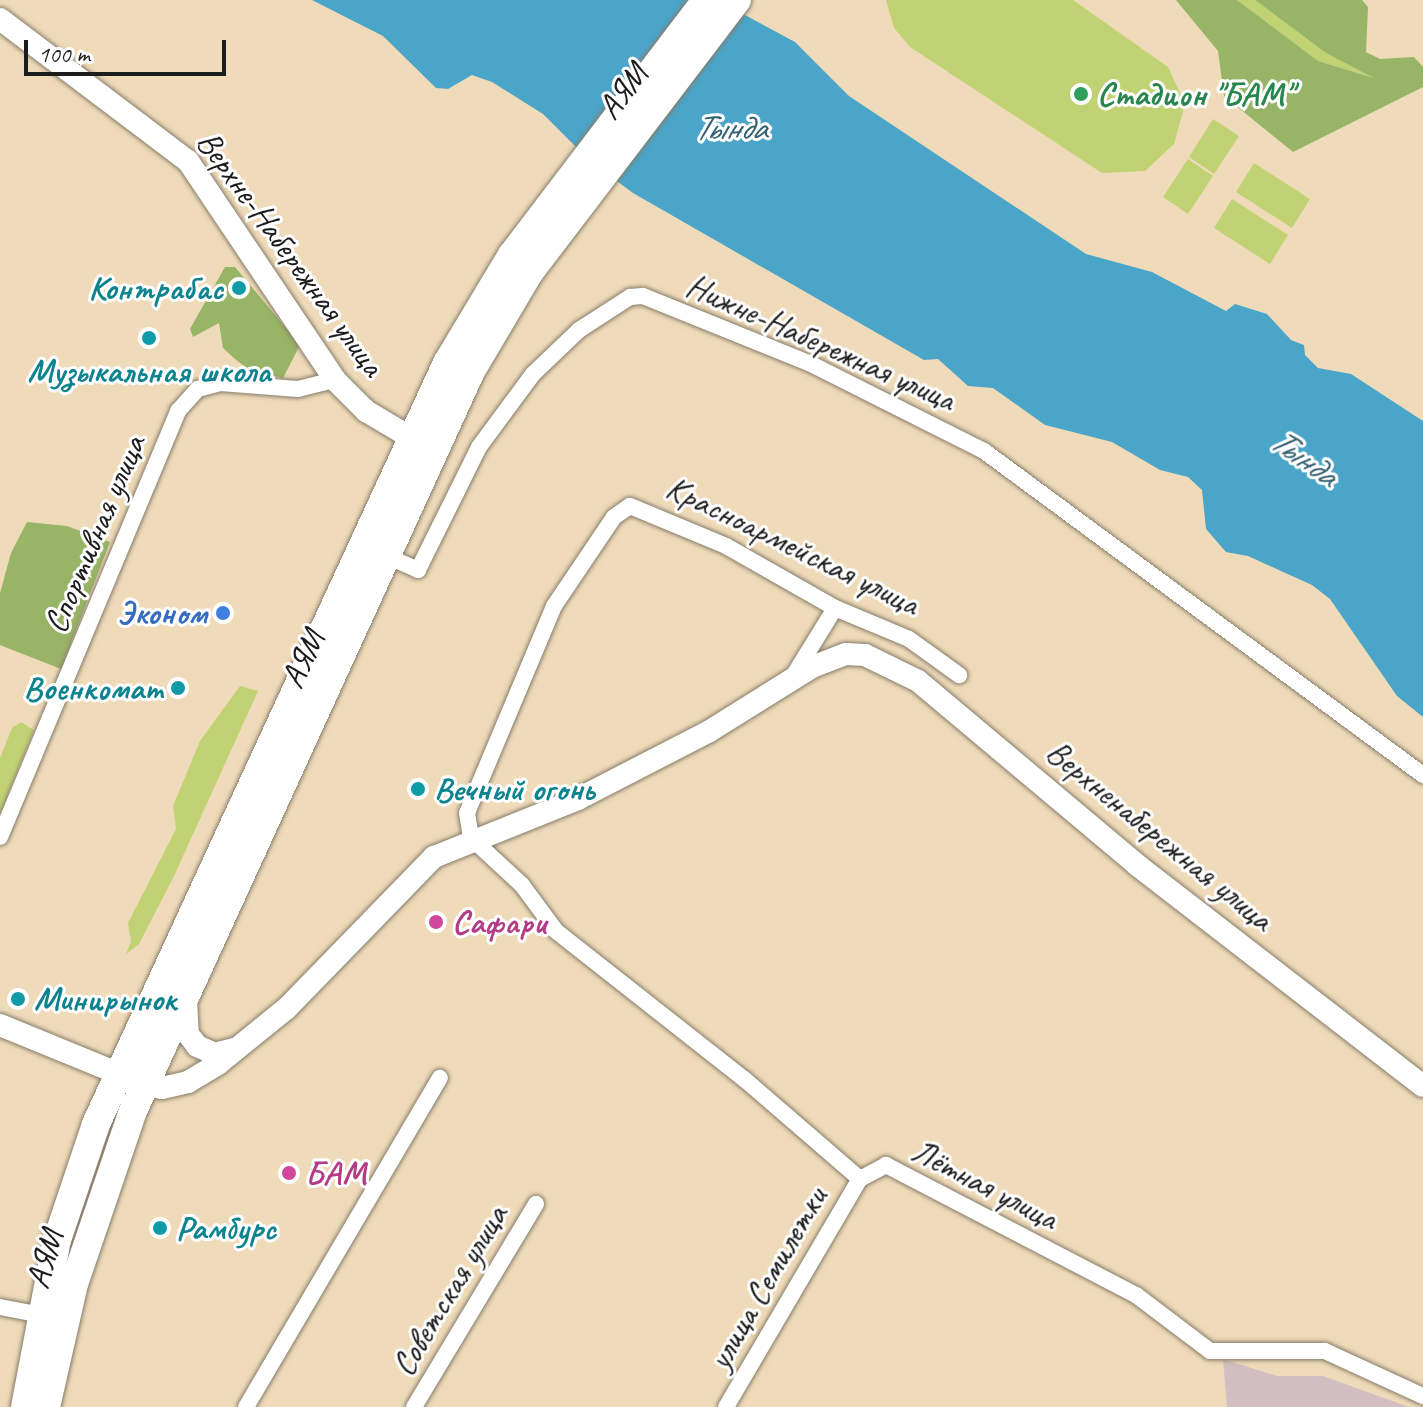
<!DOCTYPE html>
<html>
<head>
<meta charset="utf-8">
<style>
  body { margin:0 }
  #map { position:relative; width:1423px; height:1407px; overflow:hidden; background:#efdbb9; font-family:Caveat,sans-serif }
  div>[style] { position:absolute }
  .industrial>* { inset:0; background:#d2bfc1 }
  .green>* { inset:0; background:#c1d274 }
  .forest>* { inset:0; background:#98b466 }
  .water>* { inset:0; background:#4ba5c9 }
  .roads { filter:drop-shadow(0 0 2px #867c6a) drop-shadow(0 0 2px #867c6a) }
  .street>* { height:16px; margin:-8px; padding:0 8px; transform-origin:8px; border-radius:8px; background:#fff }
  .secondary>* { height:22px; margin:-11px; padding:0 11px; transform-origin:11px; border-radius:11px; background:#fff }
  .highway>* { height:28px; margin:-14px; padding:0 14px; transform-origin:14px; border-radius:14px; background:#fff }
  .dots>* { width:22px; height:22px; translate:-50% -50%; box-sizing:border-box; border:4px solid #fff; border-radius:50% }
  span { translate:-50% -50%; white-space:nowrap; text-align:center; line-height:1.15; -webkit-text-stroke:6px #fff; paint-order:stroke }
  .street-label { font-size:34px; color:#1c1c1c }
  .leisure-label { font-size:34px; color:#27864d; font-weight:700 }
  .left { translate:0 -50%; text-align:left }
  .culture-label { font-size:34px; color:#0d838f; font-weight:700 }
  .right { translate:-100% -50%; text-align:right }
  .shop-label { font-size:34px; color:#366cbe; font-weight:700 }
  .hotel-label { font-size:34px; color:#b23c85; font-weight:700 }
  .water-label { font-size:36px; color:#346072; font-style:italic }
  .scale { position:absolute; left:24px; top:40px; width:202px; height:36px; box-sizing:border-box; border:4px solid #1c1c1c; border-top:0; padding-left:10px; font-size:24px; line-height:28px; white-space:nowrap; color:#1c1c1c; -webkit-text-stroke:6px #fff; paint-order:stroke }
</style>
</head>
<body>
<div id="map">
  <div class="industrial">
    <i style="clip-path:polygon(1223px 1359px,1277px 1376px,1323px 1376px,1409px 1407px,1227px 1407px)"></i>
  </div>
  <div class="green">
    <i style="clip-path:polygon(886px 0,1073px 0,1168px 67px,1185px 104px,1174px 144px,1145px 171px,1102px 173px,910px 47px,894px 28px)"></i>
    <i style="clip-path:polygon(1237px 0,1255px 0,1326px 53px,1381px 80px,1318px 61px)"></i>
    <i style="clip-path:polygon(1213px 119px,1239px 136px,1214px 174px,1189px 157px)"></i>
    <i style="clip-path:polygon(1188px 159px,1213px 176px,1188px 214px,1163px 197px)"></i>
    <i style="clip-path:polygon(1254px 163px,1310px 199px,1292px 228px,1236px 192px)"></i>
    <i style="clip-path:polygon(1232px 199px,1288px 235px,1270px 264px,1214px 228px)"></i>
    <i style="clip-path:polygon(240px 686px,258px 691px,174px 876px,139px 944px,126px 954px,131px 942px,128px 923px,176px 829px,173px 806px,200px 741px)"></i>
    <i style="clip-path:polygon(21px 722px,34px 730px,0 814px,0 758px,12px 728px)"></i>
  </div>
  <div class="forest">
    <i style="clip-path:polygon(1176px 0,1237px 0,1318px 61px,1374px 78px,1326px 53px,1255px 0,1362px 0,1368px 7px,1366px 52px,1380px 59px,1414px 57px,1423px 67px,1423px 87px,1293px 152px,1224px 96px,1218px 51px)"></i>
    <i style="clip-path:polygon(225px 267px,235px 267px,300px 345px,283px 378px,251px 371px,235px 359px,223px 348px,219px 323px,193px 337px,190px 329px)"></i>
    <i style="clip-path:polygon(27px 522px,67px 526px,110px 542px,61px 669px,0 645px,0 593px,11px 553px)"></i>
  </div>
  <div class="water">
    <i style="clip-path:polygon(312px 0,717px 0,795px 42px,849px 96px,1086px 254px,1152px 272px,1226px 311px,1235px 304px,1267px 314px,1291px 340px,1304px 345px,1305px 355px,1318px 368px,1351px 374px,1423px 421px,1423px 717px,1397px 696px,1330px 599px,1312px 585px,1248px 556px,1226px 552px,1206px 529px,1202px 490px,1188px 477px,1160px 470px,1112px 442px,1045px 425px,993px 388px,968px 386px,938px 359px,924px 360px,633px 193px,590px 161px,543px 114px,492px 82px,472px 75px,448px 89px,436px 88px,383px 36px)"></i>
  </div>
  <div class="roads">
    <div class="street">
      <i style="left:389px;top:557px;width:32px;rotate:24deg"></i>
      <i style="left:418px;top:570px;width:137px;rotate:-63.6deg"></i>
      <i style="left:479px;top:447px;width:91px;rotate:-53.5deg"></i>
      <i style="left:533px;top:374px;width:64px;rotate:-43.7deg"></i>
      <i style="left:579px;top:330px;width:61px;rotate:-32.9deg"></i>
      <i style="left:630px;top:297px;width:13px;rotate:-4deg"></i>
      <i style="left:643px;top:296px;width:179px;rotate:22deg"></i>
      <i style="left:809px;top:363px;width:196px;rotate:26.7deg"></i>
      <i style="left:984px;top:451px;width:546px;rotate:36.43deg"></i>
      <i style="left:792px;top:678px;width:82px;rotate:-58.4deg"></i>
      <i style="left:0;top:837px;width:462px;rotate:-67.3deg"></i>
      <i style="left:178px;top:411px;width:30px;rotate:-48deg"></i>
      <i style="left:198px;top:389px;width:23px;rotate:-15deg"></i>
      <i style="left:220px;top:383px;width:78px;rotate:4.4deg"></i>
      <i style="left:298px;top:389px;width:38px;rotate:-14deg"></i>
      <i style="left:860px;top:1179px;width:153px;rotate:-139.2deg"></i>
      <i style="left:744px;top:1079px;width:239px;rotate:-141.8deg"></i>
      <i style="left:556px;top:931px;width:57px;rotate:-126.5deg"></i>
      <i style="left:522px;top:885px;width:69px;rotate:-137.3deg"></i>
      <i style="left:471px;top:838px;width:25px;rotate:-99deg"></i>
      <i style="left:467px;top:813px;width:225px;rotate:-67.2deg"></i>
      <i style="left:554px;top:606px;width:107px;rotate:-56deg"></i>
      <i style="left:614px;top:517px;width:19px;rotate:-35deg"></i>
      <i style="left:630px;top:506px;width:104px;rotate:22.6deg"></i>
      <i style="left:726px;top:546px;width:125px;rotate:29.6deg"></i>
      <i style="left:835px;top:608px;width:80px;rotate:22.7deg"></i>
      <i style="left:909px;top:639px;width:62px;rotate:35.8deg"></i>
      <i style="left:860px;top:1179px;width:30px;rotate:-28deg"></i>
      <i style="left:886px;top:1165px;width:282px;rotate:27.5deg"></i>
      <i style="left:1136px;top:1295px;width:93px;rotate:37.1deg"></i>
      <i style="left:1210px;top:1351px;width:115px"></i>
      <i style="left:1325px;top:1351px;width:108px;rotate:24.7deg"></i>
      <i style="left:0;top:1307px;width:43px;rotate:10.8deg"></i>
      <i style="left:246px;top:1407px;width:382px;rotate:-59.5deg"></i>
      <i style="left:414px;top:1407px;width:237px;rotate:-59deg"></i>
      <i style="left:726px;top:1407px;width:264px;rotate:-59.6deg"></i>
    </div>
    <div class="secondary">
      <i style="left:0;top:19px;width:236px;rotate:37.1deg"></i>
      <i style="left:188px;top:161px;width:264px;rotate:56.1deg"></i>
      <i style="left:335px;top:380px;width:44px;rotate:45deg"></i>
      <i style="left:366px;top:411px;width:55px;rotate:30.8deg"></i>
      <i style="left:186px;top:1000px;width:34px;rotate:87deg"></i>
      <i style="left:188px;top:1034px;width:15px;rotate:53deg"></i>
      <i style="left:197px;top:1046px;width:20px;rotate:24deg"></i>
      <i style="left:215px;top:1054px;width:20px;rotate:-15deg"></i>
      <i style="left:0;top:1025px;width:156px;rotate:22.3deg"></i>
      <i style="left:144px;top:1084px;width:18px;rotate:13deg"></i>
      <i style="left:162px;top:1088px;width:27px;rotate:-13deg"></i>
      <i style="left:188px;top:1082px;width:35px;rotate:-31deg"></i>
      <i style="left:218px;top:1064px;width:89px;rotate:-39.1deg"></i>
      <i style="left:287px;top:1008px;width:211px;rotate:-45.8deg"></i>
      <i style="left:434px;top:857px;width:155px;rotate:-21.9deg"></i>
      <i style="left:578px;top:799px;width:146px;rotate:-27.3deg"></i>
      <i style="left:708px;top:732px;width:123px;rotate:-32deg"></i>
      <i style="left:812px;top:667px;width:36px;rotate:-21deg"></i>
      <i style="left:846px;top:654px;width:19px;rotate:3deg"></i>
      <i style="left:865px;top:655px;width:59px;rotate:26.1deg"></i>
      <i style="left:918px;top:681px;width:286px;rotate:40deg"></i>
      <i style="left:1137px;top:865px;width:361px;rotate:37.7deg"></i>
    </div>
    <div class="highway">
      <i style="left:25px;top:1407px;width:170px;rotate:-79.2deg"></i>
      <i style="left:57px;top:1240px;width:122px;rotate:-71.4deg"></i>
      <i style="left:96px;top:1124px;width:838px;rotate:-65.24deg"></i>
      <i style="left:447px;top:363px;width:126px;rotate:-59deg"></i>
      <i style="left:512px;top:255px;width:320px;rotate:-52.7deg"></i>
      <i style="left:46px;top:1407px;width:126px;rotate:-77.2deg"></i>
      <i style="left:74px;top:1284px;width:183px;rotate:-71.2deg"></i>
      <i style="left:133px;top:1111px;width:814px;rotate:-65.45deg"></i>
      <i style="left:471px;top:371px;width:114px;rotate:-59.4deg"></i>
      <i style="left:529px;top:273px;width:343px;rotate:-52.7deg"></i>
    </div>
  </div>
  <div class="dots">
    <i style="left:1081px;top:94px;background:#2e9e5b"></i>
    <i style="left:239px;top:288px;background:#0f9aa8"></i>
    <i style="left:149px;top:338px;background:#0f9aa8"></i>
    <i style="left:223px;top:613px;background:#3f7fe0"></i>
    <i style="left:178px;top:688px;background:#0f9aa8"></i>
    <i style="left:418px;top:789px;background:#0f9aa8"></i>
    <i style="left:436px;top:922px;background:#d1479c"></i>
    <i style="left:18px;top:999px;background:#0f9aa8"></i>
    <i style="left:289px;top:1173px;background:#d1479c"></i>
    <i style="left:160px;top:1228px;background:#0f9aa8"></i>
  </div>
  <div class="street-label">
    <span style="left:622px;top:91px;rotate:-53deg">АЯМ</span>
    <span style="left:291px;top:253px;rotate:54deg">Верхне-Набережная улица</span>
    <span style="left:821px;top:342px;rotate:24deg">Нижне-Набережная улица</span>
    <span style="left:94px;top:534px;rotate:-67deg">Спортивная улица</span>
    <span style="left:793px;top:545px;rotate:26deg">Красноармейская улица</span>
    <span style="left:302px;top:659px;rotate:-65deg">АЯМ</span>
    <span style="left:1160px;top:835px;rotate:39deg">Верхненабережная улица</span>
    <span style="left:985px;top:1184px;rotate:27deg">Лётная улица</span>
    <span style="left:44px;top:1259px;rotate:-74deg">АЯМ</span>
    <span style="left:767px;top:1278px;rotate:-60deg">улица Семилетки</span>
    <span style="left:449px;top:1290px;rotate:-59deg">Советская улица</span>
  </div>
  <div class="leisure-label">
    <span class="left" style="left:1097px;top:94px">Стадион "БАМ"</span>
  </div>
  <div class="culture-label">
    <span class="right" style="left:223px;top:288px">Контрабас</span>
    <span style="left:149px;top:371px">Музыкальная школа</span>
    <span class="right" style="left:162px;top:688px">Военкомат</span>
    <span class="left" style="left:434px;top:789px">Вечный огонь</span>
    <span class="left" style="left:34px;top:999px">Минирынок</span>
    <span class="left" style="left:176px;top:1228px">Рамбурс</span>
  </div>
  <div class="shop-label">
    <span class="right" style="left:207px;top:613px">Эконом</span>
  </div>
  <div class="hotel-label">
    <span class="left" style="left:452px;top:922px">Сафари</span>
    <span class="left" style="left:305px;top:1173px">БАМ</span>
  </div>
  <div class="water-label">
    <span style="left:730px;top:128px">Тында</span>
    <span style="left:1304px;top:457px;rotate:36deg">Тында</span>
  </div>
  <div class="scale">100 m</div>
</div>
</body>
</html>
